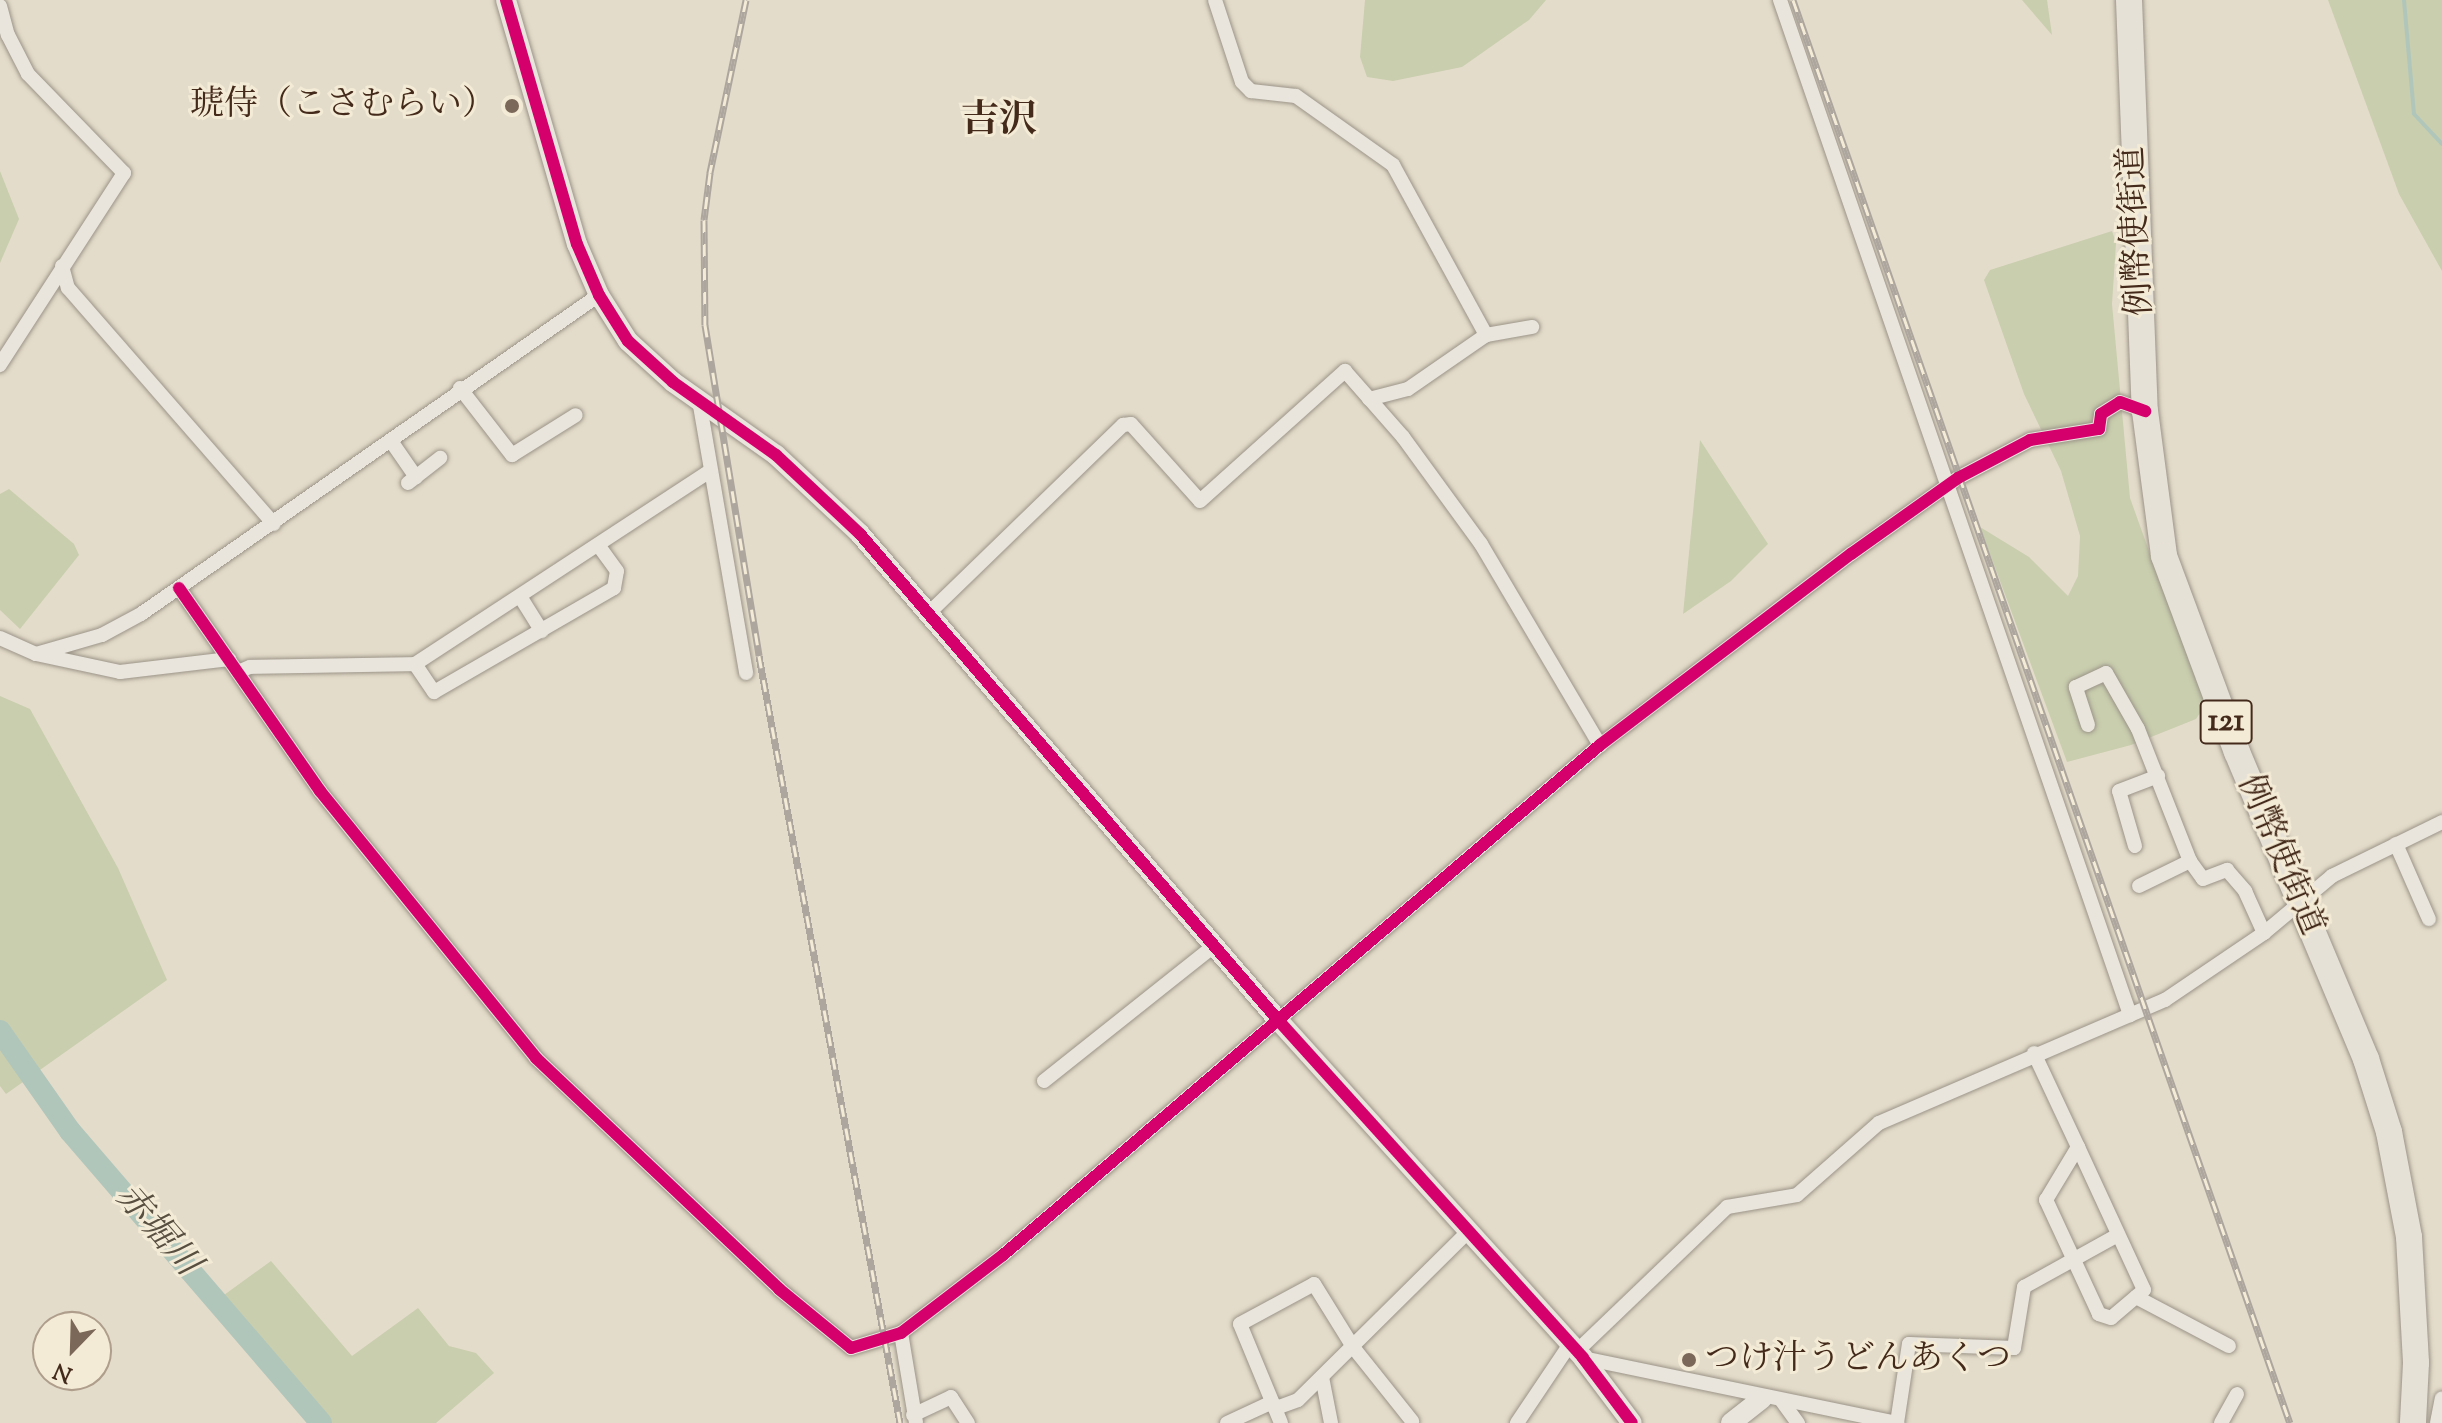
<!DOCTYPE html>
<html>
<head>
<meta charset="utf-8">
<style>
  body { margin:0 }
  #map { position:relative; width:2442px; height:1423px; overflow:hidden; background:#e4dcca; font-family:"Sorts Mill Goudy","Noto Serif JP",serif }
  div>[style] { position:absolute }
  .green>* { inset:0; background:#c9ceae }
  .stream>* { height:4px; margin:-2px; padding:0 2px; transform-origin:2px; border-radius:2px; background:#b0c6bb }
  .river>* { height:22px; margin:-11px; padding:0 11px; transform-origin:11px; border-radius:11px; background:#b0c6bb }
  .roads { filter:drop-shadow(0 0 2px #9b9488) drop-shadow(0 0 2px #9b9488) }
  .street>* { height:14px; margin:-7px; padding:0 7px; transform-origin:7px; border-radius:7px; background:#e9e5dd }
  .secondary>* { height:20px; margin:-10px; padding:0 10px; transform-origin:10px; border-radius:10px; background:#e9e5dd }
  .highway>* { height:26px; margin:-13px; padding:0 13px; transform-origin:13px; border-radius:13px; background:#e6e1d7 }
  .rail>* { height:7px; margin-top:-3.5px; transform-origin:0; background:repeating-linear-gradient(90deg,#f4ebd6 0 12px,#ada69e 0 24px); box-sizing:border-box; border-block:2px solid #ada69e }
  .cycleway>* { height:12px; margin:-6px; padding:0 6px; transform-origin:6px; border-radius:6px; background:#d6006c }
  .dots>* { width:22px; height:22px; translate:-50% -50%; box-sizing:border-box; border:4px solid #f4ebd6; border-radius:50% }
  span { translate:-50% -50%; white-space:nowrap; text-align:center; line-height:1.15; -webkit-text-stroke:6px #f4ebd6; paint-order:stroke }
  .shield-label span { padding:2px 6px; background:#f4ebd6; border:2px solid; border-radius:6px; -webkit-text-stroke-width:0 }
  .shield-label { font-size:32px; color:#442a1a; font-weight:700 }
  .poi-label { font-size:34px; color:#442a1a }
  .right { translate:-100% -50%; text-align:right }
  .left { translate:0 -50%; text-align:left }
  .street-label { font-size:34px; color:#442a1a }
  .water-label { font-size:36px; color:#594f41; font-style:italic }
  .quarter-label { font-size:38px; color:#442a1a; font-weight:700 }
  .north { position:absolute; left:32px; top:1311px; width:80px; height:80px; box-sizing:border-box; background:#f4ebd6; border:2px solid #ae9e8b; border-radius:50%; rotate:203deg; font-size:22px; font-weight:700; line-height:32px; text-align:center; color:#442a1a }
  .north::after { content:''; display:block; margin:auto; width:28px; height:36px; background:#7c6858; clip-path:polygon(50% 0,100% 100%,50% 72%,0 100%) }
</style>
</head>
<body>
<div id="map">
  <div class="green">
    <i style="clip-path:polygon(1365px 0,1546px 0,1529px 20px,1462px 67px,1393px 81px,1367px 77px,1360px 57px)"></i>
    <i style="clip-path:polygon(2022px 0,2047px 0,2052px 35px)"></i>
    <i style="clip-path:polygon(2328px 0,2442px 0,2442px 271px,2399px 194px)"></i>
    <i style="clip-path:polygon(0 171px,19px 219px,0 263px)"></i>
    <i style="clip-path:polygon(2112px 231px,2116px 243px,2112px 304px,2130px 498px,2163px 590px,2214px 692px,2196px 719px,2131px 745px,2067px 762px,1980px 527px,2029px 557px,2068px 596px,2078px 576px,2080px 536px,2061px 471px,2024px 394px,1984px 280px,1990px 270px)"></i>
    <i style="clip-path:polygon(1700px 440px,1768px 544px,1731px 581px,1683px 614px)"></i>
    <i style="clip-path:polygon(9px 489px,74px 544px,79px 555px,20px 629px,0 610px,0 494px)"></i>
    <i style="clip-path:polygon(0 696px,30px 709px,118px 868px,167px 980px,6px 1094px,0 1086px)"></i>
    <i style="clip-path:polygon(271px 1261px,352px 1356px,418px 1308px,449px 1346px,476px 1353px,494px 1373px,436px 1423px,332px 1423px,224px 1295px)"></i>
  </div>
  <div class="stream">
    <i style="left:2404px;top:0;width:114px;rotate:85deg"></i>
    <i style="left:2414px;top:114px;width:41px;rotate:47deg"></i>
  </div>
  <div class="river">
    <i style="left:0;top:1031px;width:122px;rotate:55deg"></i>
    <i style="left:70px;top:1131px;width:385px;rotate:49.3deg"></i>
  </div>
  <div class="roads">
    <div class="street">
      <i style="left:1215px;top:0;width:86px;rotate:71.8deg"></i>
      <i style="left:1242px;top:82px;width:13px;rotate:45deg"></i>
      <i style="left:1251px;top:91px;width:45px;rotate:6.3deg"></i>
      <i style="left:1296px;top:96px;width:119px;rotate:35.4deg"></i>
      <i style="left:1393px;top:165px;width:194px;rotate:61.3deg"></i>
      <i style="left:1780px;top:0;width:1074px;rotate:70.97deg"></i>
      <i style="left:0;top:6px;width:30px;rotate:75deg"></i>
      <i style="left:8px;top:35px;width:44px;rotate:62.9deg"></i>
      <i style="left:28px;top:74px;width:138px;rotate:45.9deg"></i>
      <i style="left:124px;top:173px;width:229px;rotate:122.9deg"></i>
      <i style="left:62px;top:266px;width:23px;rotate:75deg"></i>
      <i style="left:68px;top:288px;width:313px;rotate:48.9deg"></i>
      <i style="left:460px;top:388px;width:85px;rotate:52.2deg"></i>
      <i style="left:512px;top:455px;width:75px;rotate:-32deg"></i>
      <i style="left:1369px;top:399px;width:40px;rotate:-14.4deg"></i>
      <i style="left:1408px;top:389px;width:95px;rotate:-34.7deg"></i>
      <i style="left:1486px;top:335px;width:47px;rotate:-9.9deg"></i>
      <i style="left:699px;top:400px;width:277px;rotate:80.2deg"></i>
      <i style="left:391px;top:441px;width:44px;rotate:55.2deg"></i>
      <i style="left:408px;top:483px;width:41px;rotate:-38deg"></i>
      <i style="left:179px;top:588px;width:247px;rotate:55.2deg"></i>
      <i style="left:320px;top:791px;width:343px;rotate:51deg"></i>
      <i style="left:536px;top:1058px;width:335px;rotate:43.5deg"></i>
      <i style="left:779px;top:1289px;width:93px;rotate:39.3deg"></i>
      <i style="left:851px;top:1348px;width:52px;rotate:-16.7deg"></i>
      <i style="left:901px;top:1333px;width:128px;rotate:-37.4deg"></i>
      <i style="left:1003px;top:1255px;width:785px;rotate:-40.51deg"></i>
      <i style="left:1600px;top:745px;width:315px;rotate:-37.3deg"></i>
      <i style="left:1851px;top:554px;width:131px;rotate:-35.4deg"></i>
      <i style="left:1958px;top:478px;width:81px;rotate:-27.8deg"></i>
      <i style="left:2030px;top:440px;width:70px;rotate:-9.1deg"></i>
      <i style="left:2099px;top:429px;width:15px;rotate:-82deg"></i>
      <i style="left:2101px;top:414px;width:22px;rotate:-32deg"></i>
      <i style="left:2120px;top:402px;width:27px;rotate:20deg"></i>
      <i style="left:521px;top:598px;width:39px;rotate:58deg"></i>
      <i style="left:930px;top:612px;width:269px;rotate:-44.1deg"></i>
      <i style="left:1123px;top:425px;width:8px;rotate:-7deg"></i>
      <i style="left:1131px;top:424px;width:103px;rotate:48.1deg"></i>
      <i style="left:1200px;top:501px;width:195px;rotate:-41.9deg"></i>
      <i style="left:1345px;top:371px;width:88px;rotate:48.7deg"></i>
      <i style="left:1403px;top:437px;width:132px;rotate:53.9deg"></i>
      <i style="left:1481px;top:544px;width:234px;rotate:59.4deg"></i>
      <i style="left:0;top:638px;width:39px;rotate:24deg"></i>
      <i style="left:36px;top:654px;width:86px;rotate:12.1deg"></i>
      <i style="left:120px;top:672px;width:110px;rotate:-6.8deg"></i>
      <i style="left:36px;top:654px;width:69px;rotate:-16.1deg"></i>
      <i style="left:102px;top:635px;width:44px;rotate:-28.3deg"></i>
      <i style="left:141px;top:614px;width:558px;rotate:-34.86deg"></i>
      <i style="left:415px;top:664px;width:34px;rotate:56deg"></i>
      <i style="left:434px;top:692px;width:208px;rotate:-30deg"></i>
      <i style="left:614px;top:588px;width:17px;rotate:-80deg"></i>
      <i style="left:617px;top:571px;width:32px;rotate:-126deg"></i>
      <i style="left:238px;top:672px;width:13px;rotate:-23deg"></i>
      <i style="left:250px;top:667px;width:165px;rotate:-1deg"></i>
      <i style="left:415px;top:664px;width:353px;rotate:-33.2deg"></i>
      <i style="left:2088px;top:725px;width:40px;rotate:-108deg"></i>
      <i style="left:2076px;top:687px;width:33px;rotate:-25deg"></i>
      <i style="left:2106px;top:673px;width:64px;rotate:60.3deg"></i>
      <i style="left:2138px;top:729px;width:142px;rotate:68.5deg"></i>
      <i style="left:2190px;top:861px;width:22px;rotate:54deg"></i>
      <i style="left:2203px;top:879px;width:26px;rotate:-21deg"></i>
      <i style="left:2227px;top:870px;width:28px;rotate:49deg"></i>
      <i style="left:2245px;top:891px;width:46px;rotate:65.7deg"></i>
      <i style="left:2396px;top:844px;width:82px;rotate:66.3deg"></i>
      <i style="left:2135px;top:846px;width:57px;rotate:-106.2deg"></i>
      <i style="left:2119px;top:791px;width:42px;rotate:-21deg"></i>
      <i style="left:2139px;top:886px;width:57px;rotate:-26.1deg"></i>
      <i style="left:2034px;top:1053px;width:104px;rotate:64.9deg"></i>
      <i style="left:1044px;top:1081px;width:217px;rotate:-38.5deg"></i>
      <i style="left:2078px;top:1147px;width:157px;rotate:65.2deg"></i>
      <i style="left:2144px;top:1290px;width:43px;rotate:139.7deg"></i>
      <i style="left:2111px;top:1318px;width:13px;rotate:-162deg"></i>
      <i style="left:2099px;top:1314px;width:126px;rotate:-114.9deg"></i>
      <i style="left:2046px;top:1200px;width:62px;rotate:-58.9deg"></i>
      <i style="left:2136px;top:1297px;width:105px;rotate:27.8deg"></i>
      <i style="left:901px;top:1333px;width:91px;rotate:80.5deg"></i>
      <i style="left:1577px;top:1351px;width:208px;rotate:-43.8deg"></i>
      <i style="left:1727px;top:1207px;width:71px;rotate:-9.7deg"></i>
      <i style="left:1797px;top:1195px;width:109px;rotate:-41.3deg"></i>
      <i style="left:1879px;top:1123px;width:311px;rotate:-23.3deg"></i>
      <i style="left:2165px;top:1000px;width:120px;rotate:-34.1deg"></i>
      <i style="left:2264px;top:933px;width:89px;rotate:-40deg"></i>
      <i style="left:2332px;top:876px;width:123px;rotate:-26.1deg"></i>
      <i style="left:1583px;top:1358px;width:321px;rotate:11.7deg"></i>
      <i style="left:1897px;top:1423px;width:80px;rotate:-81.4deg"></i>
      <i style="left:1909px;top:1344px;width:105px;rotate:2.2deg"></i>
      <i style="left:2014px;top:1348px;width:62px;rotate:-80.7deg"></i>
      <i style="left:2024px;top:1287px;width:107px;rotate:-29deg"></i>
      <i style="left:1322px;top:1377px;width:47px;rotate:78.9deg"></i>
      <i style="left:1781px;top:1400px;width:29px;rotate:54deg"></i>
      <i style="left:913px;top:1415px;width:42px;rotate:-25.3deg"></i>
      <i style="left:951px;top:1397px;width:31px;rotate:57deg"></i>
      <i style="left:1227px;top:1423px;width:45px;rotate:-24.9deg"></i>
      <i style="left:1268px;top:1404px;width:11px;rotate:15deg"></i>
      <i style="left:1279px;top:1407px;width:20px;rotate:-20deg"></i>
      <i style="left:1298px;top:1400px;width:239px;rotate:-44.7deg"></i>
      <i style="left:1281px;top:1423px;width:107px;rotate:-112.5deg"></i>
      <i style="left:1240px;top:1324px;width:84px;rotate:-28.4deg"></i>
      <i style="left:1314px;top:1284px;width:74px;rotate:58.2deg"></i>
      <i style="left:1353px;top:1347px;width:95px;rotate:51.4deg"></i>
      <i style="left:1517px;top:1423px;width:95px;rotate:-56.1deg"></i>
      <i style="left:2221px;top:1423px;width:33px;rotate:-61deg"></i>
      <i style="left:2437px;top:1423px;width:25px;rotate:-79deg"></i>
    </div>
    <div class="secondary">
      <i style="left:506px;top:0;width:254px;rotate:73.8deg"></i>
      <i style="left:577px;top:244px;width:56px;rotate:66.7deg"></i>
      <i style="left:599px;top:295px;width:54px;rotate:57.8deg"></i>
      <i style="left:628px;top:341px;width:61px;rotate:42.3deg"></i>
      <i style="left:673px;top:382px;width:126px;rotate:35.3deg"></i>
      <i style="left:776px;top:455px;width:115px;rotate:43.2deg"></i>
      <i style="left:860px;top:534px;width:641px;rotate:49.3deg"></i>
      <i style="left:1278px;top:1020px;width:455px;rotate:47.9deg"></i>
      <i style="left:1583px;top:1358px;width:81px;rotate:53deg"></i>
      <i style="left:1731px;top:1423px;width:39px;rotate:-38deg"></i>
    </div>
    <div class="highway">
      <i style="left:2129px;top:0;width:411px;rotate:87.8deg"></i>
      <i style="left:2145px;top:411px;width:146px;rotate:82.5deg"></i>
      <i style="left:2164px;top:556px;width:209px;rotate:69.6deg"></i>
      <i style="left:2237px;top:752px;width:333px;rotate:67.2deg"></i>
      <i style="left:2366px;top:1059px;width:77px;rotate:72.5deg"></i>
      <i style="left:2389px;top:1132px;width:107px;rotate:79.2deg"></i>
      <i style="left:2409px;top:1237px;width:126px;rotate:86.8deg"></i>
      <i style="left:2416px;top:1363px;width:60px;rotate:92.9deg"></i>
    </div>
  </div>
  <div class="rail">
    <i style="left:746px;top:0;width:177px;rotate:101.8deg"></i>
    <i style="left:710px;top:173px;width:47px;rotate:97.3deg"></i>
    <i style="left:704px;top:220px;width:105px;rotate:89.5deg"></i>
    <i style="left:705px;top:325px;width:335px;rotate:80.7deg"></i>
    <i style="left:759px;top:656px;width:780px;rotate:79.58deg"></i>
    <i style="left:1793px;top:0;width:1507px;rotate:70.75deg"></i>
  </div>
  <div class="cycleway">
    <i style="left:506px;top:0;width:254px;rotate:73.8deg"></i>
    <i style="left:577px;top:244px;width:56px;rotate:66.7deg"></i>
    <i style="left:599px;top:295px;width:54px;rotate:57.8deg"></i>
    <i style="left:628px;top:341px;width:61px;rotate:42.3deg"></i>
    <i style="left:673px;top:382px;width:126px;rotate:35.3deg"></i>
    <i style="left:776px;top:455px;width:115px;rotate:43.2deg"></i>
    <i style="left:860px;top:534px;width:641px;rotate:49.3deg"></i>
    <i style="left:1278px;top:1020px;width:455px;rotate:47.9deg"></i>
    <i style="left:1583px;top:1358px;width:81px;rotate:53deg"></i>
    <i style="left:179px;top:588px;width:247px;rotate:55.2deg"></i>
    <i style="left:320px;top:791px;width:343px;rotate:51deg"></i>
    <i style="left:536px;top:1058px;width:335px;rotate:43.5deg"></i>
    <i style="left:779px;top:1289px;width:93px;rotate:39.3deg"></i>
    <i style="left:851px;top:1348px;width:52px;rotate:-16.7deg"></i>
    <i style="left:901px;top:1333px;width:128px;rotate:-37.4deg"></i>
    <i style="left:1003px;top:1255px;width:785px;rotate:-40.51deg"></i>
    <i style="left:1600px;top:745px;width:315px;rotate:-37.3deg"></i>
    <i style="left:1851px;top:554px;width:131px;rotate:-35.4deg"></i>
    <i style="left:1958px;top:478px;width:81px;rotate:-27.8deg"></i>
    <i style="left:2030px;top:440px;width:70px;rotate:-9.1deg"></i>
    <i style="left:2099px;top:429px;width:15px;rotate:-82deg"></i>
    <i style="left:2101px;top:414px;width:22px;rotate:-32deg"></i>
    <i style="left:2120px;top:402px;width:27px;rotate:20deg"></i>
  </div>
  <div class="dots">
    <i style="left:512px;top:106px;background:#7c6858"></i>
    <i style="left:1689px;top:1360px;background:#7c6858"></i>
  </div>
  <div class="shield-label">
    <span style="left:2226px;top:722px">121</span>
  </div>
  <div class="poi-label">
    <span class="right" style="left:496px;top:106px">琥侍（こさむらい）</span>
    <span class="left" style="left:1705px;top:1360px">つけ汁うどんあくつ</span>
  </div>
  <div class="street-label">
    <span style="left:2137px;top:231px;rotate:-93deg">例幣使街道</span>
    <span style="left:2280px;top:855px;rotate:67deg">例幣使街道</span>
  </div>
  <div class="water-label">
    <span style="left:156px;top:1231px;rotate:49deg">赤堀川</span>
  </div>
  <div class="quarter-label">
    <span style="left:999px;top:123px">吉沢</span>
  </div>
  <div class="north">N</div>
</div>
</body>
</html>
